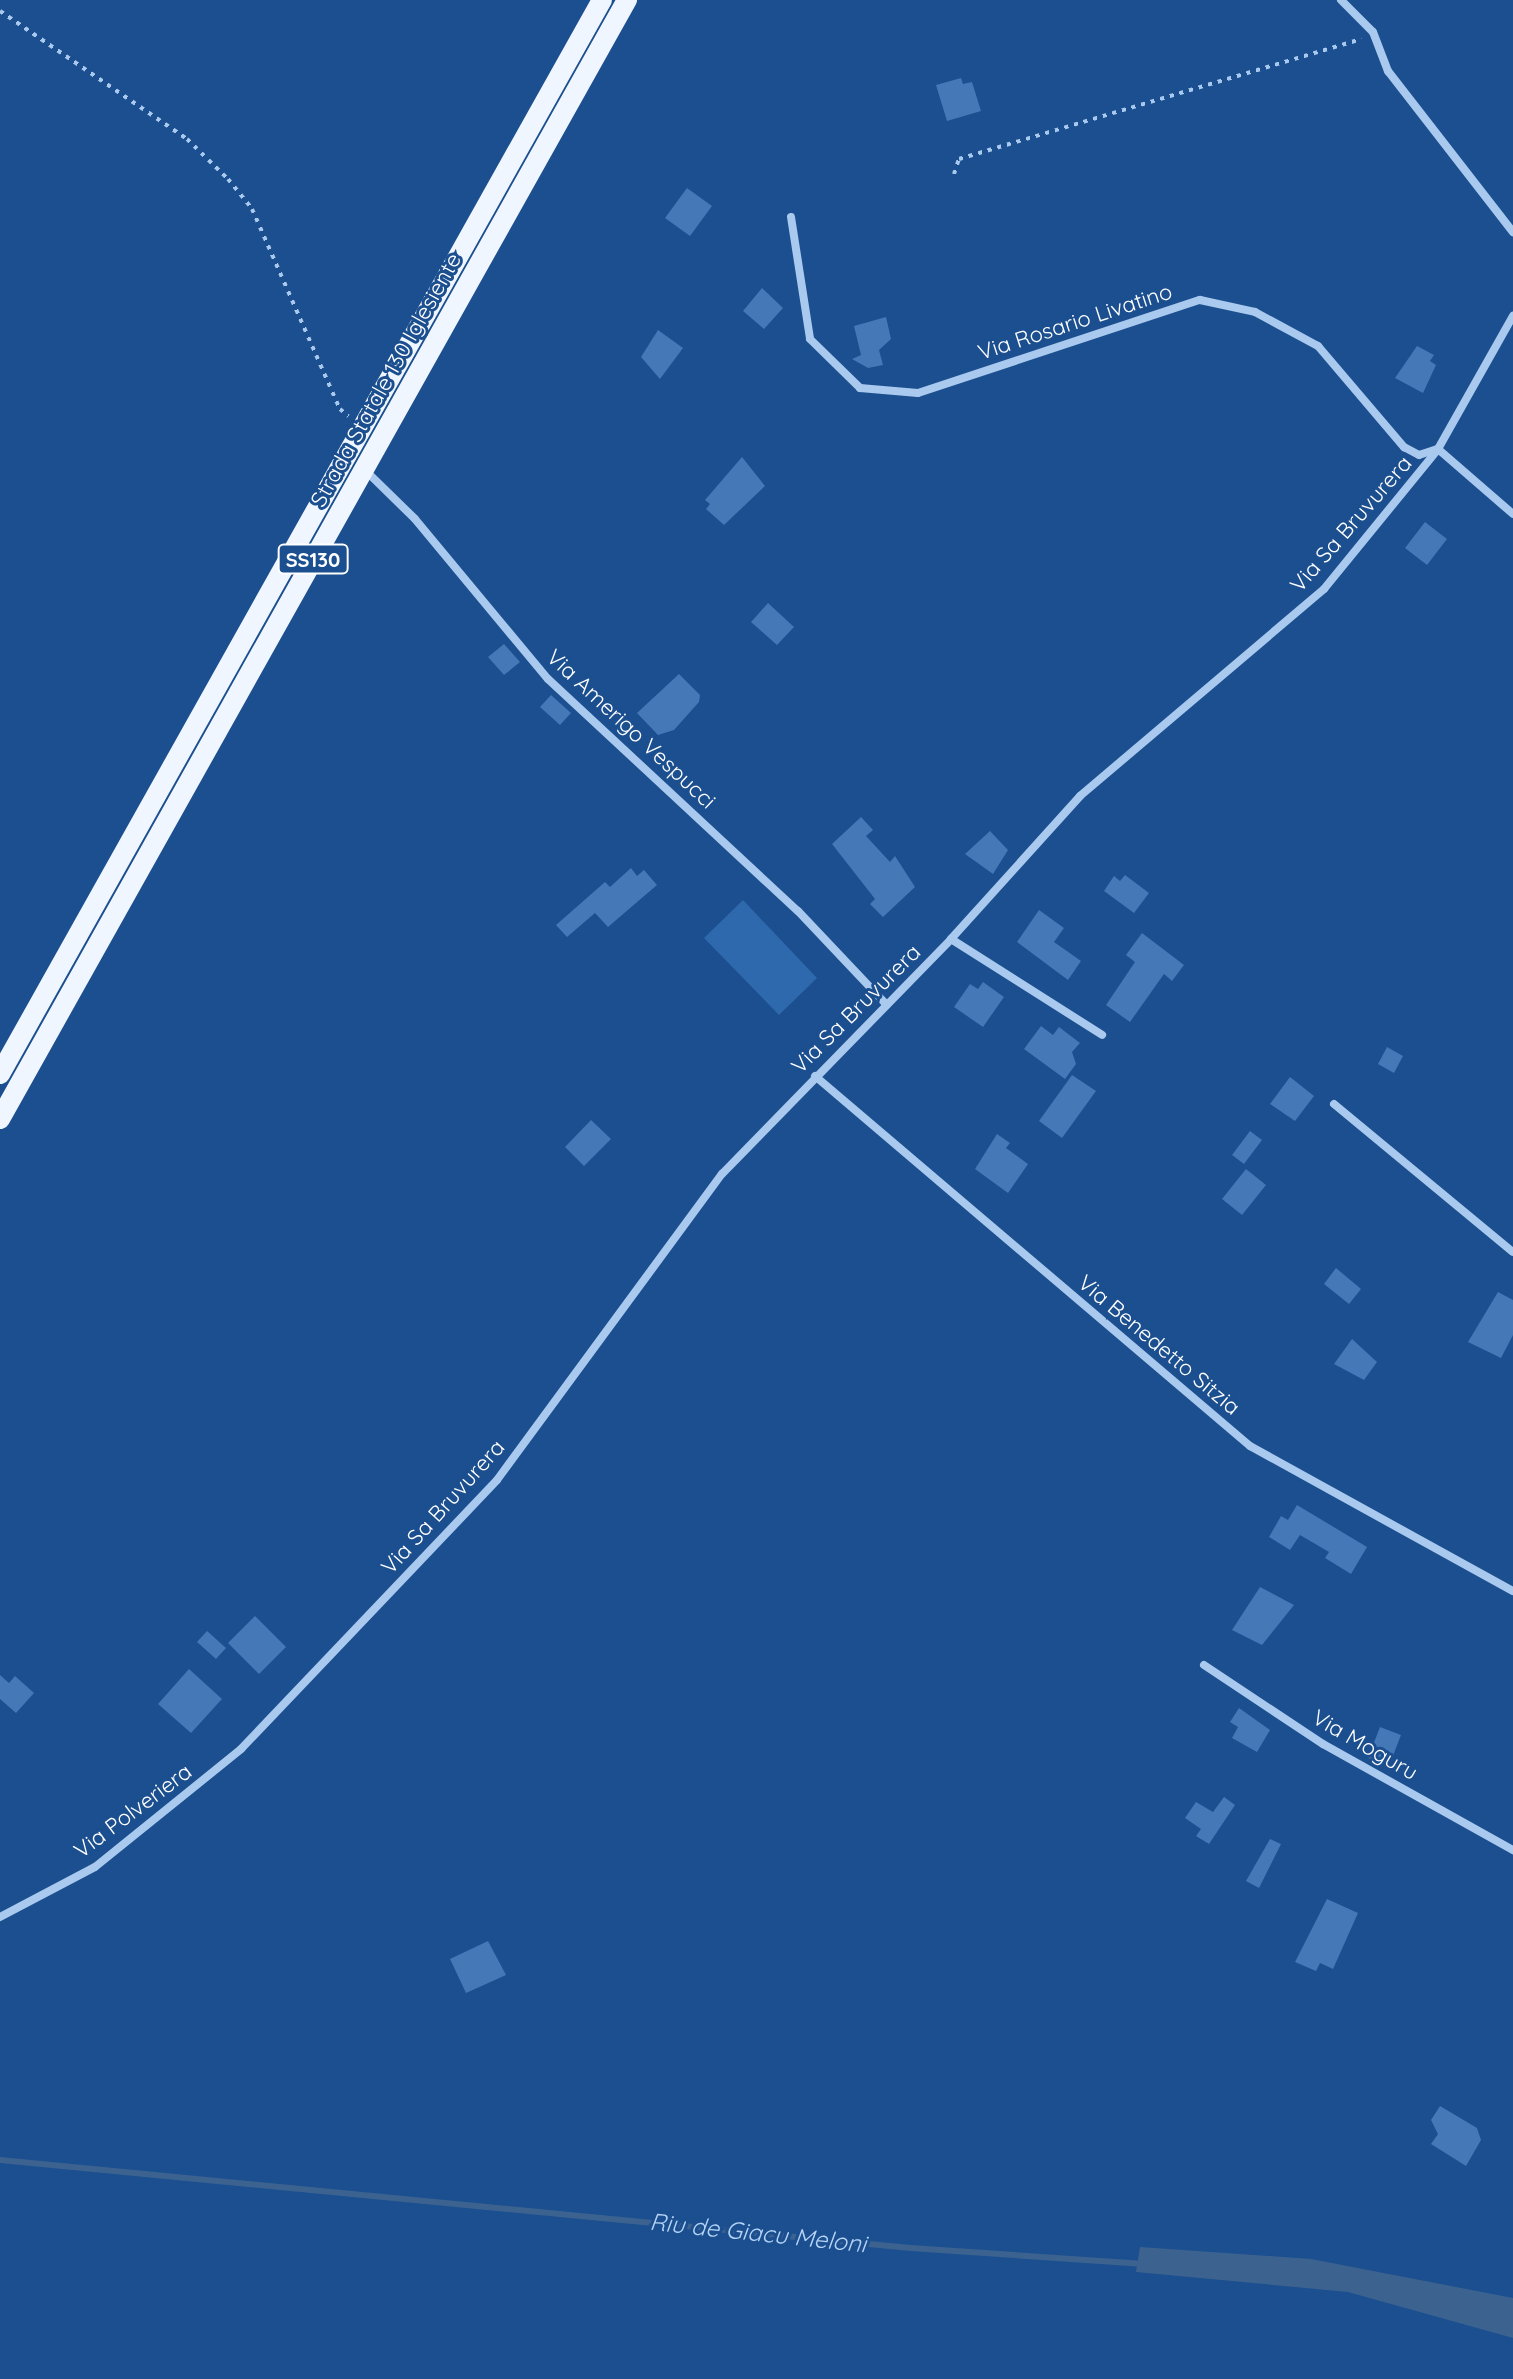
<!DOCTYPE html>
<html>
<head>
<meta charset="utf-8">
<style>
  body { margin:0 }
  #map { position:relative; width:1513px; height:2379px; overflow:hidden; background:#1b4f8f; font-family:Quicksand,sans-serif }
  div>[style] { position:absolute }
  .green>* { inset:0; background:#2e69ad }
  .water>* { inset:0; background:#3c6290 }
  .stream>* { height:6px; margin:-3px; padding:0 3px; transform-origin:3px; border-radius:3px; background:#3c6290 }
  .building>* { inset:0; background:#4478b7 }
  .path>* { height:4px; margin-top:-2px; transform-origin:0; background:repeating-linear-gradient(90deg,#a9c9ee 0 4px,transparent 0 10px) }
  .minor>* { height:8px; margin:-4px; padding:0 4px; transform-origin:4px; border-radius:4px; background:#a9c9ee }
  .primary>* { height:20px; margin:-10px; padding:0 10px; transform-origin:10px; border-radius:10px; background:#f0f6ff }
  span { translate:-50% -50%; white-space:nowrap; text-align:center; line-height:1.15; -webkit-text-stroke:6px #1b4f8f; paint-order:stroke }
  .shield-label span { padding:2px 6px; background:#1b4f8f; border:2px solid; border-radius:6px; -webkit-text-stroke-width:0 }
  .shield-label { font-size:20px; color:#fff; font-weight:700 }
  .street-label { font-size:22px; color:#fff }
  .water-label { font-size:24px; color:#b5d3f5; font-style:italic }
</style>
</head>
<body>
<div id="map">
  <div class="green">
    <i style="clip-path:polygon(743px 900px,817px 978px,779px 1015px,704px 938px)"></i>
  </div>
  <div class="water">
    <i style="clip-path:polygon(1140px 2247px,1311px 2259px,1513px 2298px,1513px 2338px,1348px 2292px,1136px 2272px)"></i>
  </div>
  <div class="stream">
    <i style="left:0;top:2160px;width:915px;rotate:5.52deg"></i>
    <i style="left:911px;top:2248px;width:234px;rotate:3.9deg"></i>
  </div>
  <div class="building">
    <i style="clip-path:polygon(961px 78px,963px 84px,972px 82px,981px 111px,947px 121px,936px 85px)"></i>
    <i style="clip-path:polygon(687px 188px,712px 206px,690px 236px,665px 218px)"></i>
    <i style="clip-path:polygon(762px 288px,783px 308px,764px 329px,743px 311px)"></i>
    <i style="clip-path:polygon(886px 317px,891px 339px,879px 350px,883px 365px,868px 368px,852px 359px,861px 355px,854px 326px)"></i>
    <i style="clip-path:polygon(658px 330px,683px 348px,660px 379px,641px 357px)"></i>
    <i style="clip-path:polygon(1417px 346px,1434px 355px,1430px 361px,1436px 365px,1423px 393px,1395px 378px)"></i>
    <i style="clip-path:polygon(742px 457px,765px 486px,724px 525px,706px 509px,710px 504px,705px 500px)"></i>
    <i style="clip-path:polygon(1425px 522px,1447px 539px,1427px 565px,1405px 548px)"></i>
    <i style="clip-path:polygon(768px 603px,794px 627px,777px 645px,751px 622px)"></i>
    <i style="clip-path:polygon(504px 644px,520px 662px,504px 675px,488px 657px)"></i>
    <i style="clip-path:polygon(679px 674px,700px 695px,699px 702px,674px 730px,658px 735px,637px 713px)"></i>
    <i style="clip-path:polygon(551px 695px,571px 713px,560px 725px,540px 707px)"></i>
    <i style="clip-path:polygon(861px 817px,873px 830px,866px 836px,890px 862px,895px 856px,915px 887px,883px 917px,870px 904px,875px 899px,832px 844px)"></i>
    <i style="clip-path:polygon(990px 831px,1008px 850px,993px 874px,965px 854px)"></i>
    <i style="clip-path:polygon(631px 868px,637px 876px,644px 870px,657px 885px,608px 927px,595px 913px,567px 937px,556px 925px,605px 882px,610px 887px)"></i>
    <i style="clip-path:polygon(1125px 875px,1149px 893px,1134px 913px,1104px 891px,1114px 876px,1120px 881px)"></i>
    <i style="clip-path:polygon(1039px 910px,1064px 928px,1054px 942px,1081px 961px,1068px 980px,1017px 942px)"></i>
    <i style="clip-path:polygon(1142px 933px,1184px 965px,1172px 981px,1164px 974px,1130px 1022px,1106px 1005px,1135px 962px,1126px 955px)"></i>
    <i style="clip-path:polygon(983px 982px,1004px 997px,983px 1027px,954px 1007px,970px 984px,978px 989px)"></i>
    <i style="clip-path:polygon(1041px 1026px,1053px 1035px,1059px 1027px,1080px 1043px,1072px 1052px,1076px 1064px,1065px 1079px,1024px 1049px)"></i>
    <i style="clip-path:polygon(1387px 1047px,1403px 1056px,1394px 1073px,1378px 1064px)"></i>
    <i style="clip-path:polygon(1072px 1075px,1096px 1091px,1062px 1138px,1039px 1121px)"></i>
    <i style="clip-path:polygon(1290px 1077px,1314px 1096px,1295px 1121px,1270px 1104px)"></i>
    <i style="clip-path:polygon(591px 1120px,611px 1139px,584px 1166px,565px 1147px)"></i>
    <i style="clip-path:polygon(1250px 1131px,1262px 1140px,1244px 1164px,1232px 1155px)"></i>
    <i style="clip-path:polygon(997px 1134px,1010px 1143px,1006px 1148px,1028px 1164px,1008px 1193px,975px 1169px)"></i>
    <i style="clip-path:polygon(1246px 1169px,1266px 1185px,1242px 1215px,1222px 1199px)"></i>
    <i style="clip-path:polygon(1336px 1268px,1361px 1289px,1349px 1304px,1324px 1284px)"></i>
    <i style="clip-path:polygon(1498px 1292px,1513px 1300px,1513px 1335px,1501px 1358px,1468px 1342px)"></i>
    <i style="clip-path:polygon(1352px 1339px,1377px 1362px,1364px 1380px,1334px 1364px)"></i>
    <i style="clip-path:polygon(1297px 1505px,1367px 1547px,1351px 1574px,1325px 1558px,1329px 1552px,1300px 1535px,1290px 1550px,1269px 1537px,1281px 1516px,1288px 1520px)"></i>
    <i style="clip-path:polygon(1260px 1587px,1294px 1605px,1262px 1645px,1232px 1630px)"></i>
    <i style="clip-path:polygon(255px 1616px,286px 1647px,259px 1674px,228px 1643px)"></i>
    <i style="clip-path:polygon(207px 1631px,226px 1648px,216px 1659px,197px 1642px)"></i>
    <i style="clip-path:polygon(189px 1669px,222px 1699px,191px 1733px,158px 1704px)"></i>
    <i style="clip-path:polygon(0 1675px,9px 1683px,15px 1676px,34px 1693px,16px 1713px,0 1699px)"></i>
    <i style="clip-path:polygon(1239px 1708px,1270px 1730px,1257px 1752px,1232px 1738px,1238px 1727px,1230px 1722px)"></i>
    <i style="clip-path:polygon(1380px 1727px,1401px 1735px,1389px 1766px,1368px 1758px)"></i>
    <i style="clip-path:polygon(1224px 1797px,1235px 1805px,1209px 1844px,1196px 1836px,1201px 1829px,1185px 1818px,1196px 1802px,1213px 1812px)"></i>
    <i style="clip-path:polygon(1270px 1839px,1281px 1844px,1259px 1888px,1246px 1881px)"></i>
    <i style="clip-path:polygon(1327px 1899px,1358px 1913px,1333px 1969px,1320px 1963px,1316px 1971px,1295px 1962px)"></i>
    <i style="clip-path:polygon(488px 1941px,506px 1975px,466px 1993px,450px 1959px)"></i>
    <i style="clip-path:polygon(1440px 2106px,1477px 2128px,1481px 2140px,1466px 2166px,1431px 2144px,1438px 2134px,1431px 2120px)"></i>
  </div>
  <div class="path">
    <i style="left:0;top:11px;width:227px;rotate:34.4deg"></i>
    <i style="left:187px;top:139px;width:57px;rotate:44.3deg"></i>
    <i style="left:228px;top:179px;width:38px;rotate:51deg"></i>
    <i style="left:252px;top:209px;width:219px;rotate:66.3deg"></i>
    <i style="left:340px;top:409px;width:11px;rotate:41deg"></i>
    <i style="left:954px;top:174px;width:16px;rotate:-72deg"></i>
    <i style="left:959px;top:159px;width:420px;rotate:-16.6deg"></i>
  </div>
  <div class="minor">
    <i style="left:1341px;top:0;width:45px;rotate:45deg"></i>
    <i style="left:1373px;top:32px;width:42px;rotate:69deg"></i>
    <i style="left:1388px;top:71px;width:204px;rotate:52.2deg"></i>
    <i style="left:791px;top:217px;width:123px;rotate:81.1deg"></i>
    <i style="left:810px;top:339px;width:70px;rotate:44.4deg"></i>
    <i style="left:860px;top:388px;width:58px;rotate:4.9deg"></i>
    <i style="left:918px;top:393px;width:297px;rotate:-18.3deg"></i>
    <i style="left:1200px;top:300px;width:56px;rotate:12.3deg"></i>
    <i style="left:1255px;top:312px;width:72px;rotate:28.4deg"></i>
    <i style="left:1318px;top:346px;width:133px;rotate:49.6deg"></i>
    <i style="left:1404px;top:447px;width:17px;rotate:28deg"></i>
    <i style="left:1419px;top:455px;width:20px;rotate:-18deg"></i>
    <i style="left:1438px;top:449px;width:99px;rotate:40.9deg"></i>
    <i style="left:364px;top:469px;width:71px;rotate:44.4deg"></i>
    <i style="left:415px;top:519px;width:208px;rotate:50.3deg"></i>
    <i style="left:548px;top:679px;width:341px;rotate:42.9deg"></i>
    <i style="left:798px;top:911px;width:129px;rotate:46.6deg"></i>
    <i style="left:951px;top:939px;width:179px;rotate:32.4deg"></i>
    <i style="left:815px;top:1076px;width:571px;rotate:40.38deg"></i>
    <i style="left:1250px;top:1446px;width:300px;rotate:28.9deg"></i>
    <i style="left:1334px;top:1104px;width:232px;rotate:39.6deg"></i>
    <i style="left:1204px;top:1665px;width:143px;rotate:33.6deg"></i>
    <i style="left:1323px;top:1744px;width:218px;rotate:29.2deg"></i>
    <i style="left:0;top:1917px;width:107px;rotate:-27.8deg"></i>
    <i style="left:95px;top:1867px;width:188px;rotate:-38.9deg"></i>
    <i style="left:241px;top:1749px;width:371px;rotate:-46.4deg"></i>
    <i style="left:497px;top:1480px;width:380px;rotate:-53.7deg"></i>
    <i style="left:722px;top:1174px;width:328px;rotate:-45.7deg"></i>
    <i style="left:951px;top:939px;width:193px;rotate:-47.9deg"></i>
    <i style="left:1080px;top:796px;width:320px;rotate:-40.3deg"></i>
    <i style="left:1324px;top:589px;width:181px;rotate:-50.8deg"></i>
    <i style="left:1438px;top:449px;width:153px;rotate:-60.6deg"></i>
  </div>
  <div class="primary">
    <i style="left:0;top:1074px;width:1231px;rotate:-60.73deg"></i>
    <i style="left:0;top:1119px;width:1283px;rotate:-60.74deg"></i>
  </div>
  <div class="shield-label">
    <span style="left:313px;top:559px">SS130</span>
  </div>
  <div class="street-label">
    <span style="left:1075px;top:322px;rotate:-18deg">Via Rosario Livatino</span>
    <span style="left:386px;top:380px;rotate:-61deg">Strada Statale 130 Iglesiente</span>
    <span style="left:1351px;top:524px;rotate:-49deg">Via Sa Bruvurera</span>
    <span style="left:631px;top:729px;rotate:43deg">Via Amerigo Vespucci</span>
    <span style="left:856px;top:1009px;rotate:-45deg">Via Sa Bruvurera</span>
    <span style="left:1159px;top:1345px;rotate:40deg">Via Benedetto Sitzia</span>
    <span style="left:443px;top:1507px;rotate:-48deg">Via Sa Bruvurera</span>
    <span style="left:1365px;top:1745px;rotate:30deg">Via Moguru</span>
    <span style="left:133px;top:1811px;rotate:-37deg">Via Polveriera</span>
  </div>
  <div class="water-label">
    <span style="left:758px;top:2233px;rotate:6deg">Riu de Giacu Meloni</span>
  </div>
</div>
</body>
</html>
